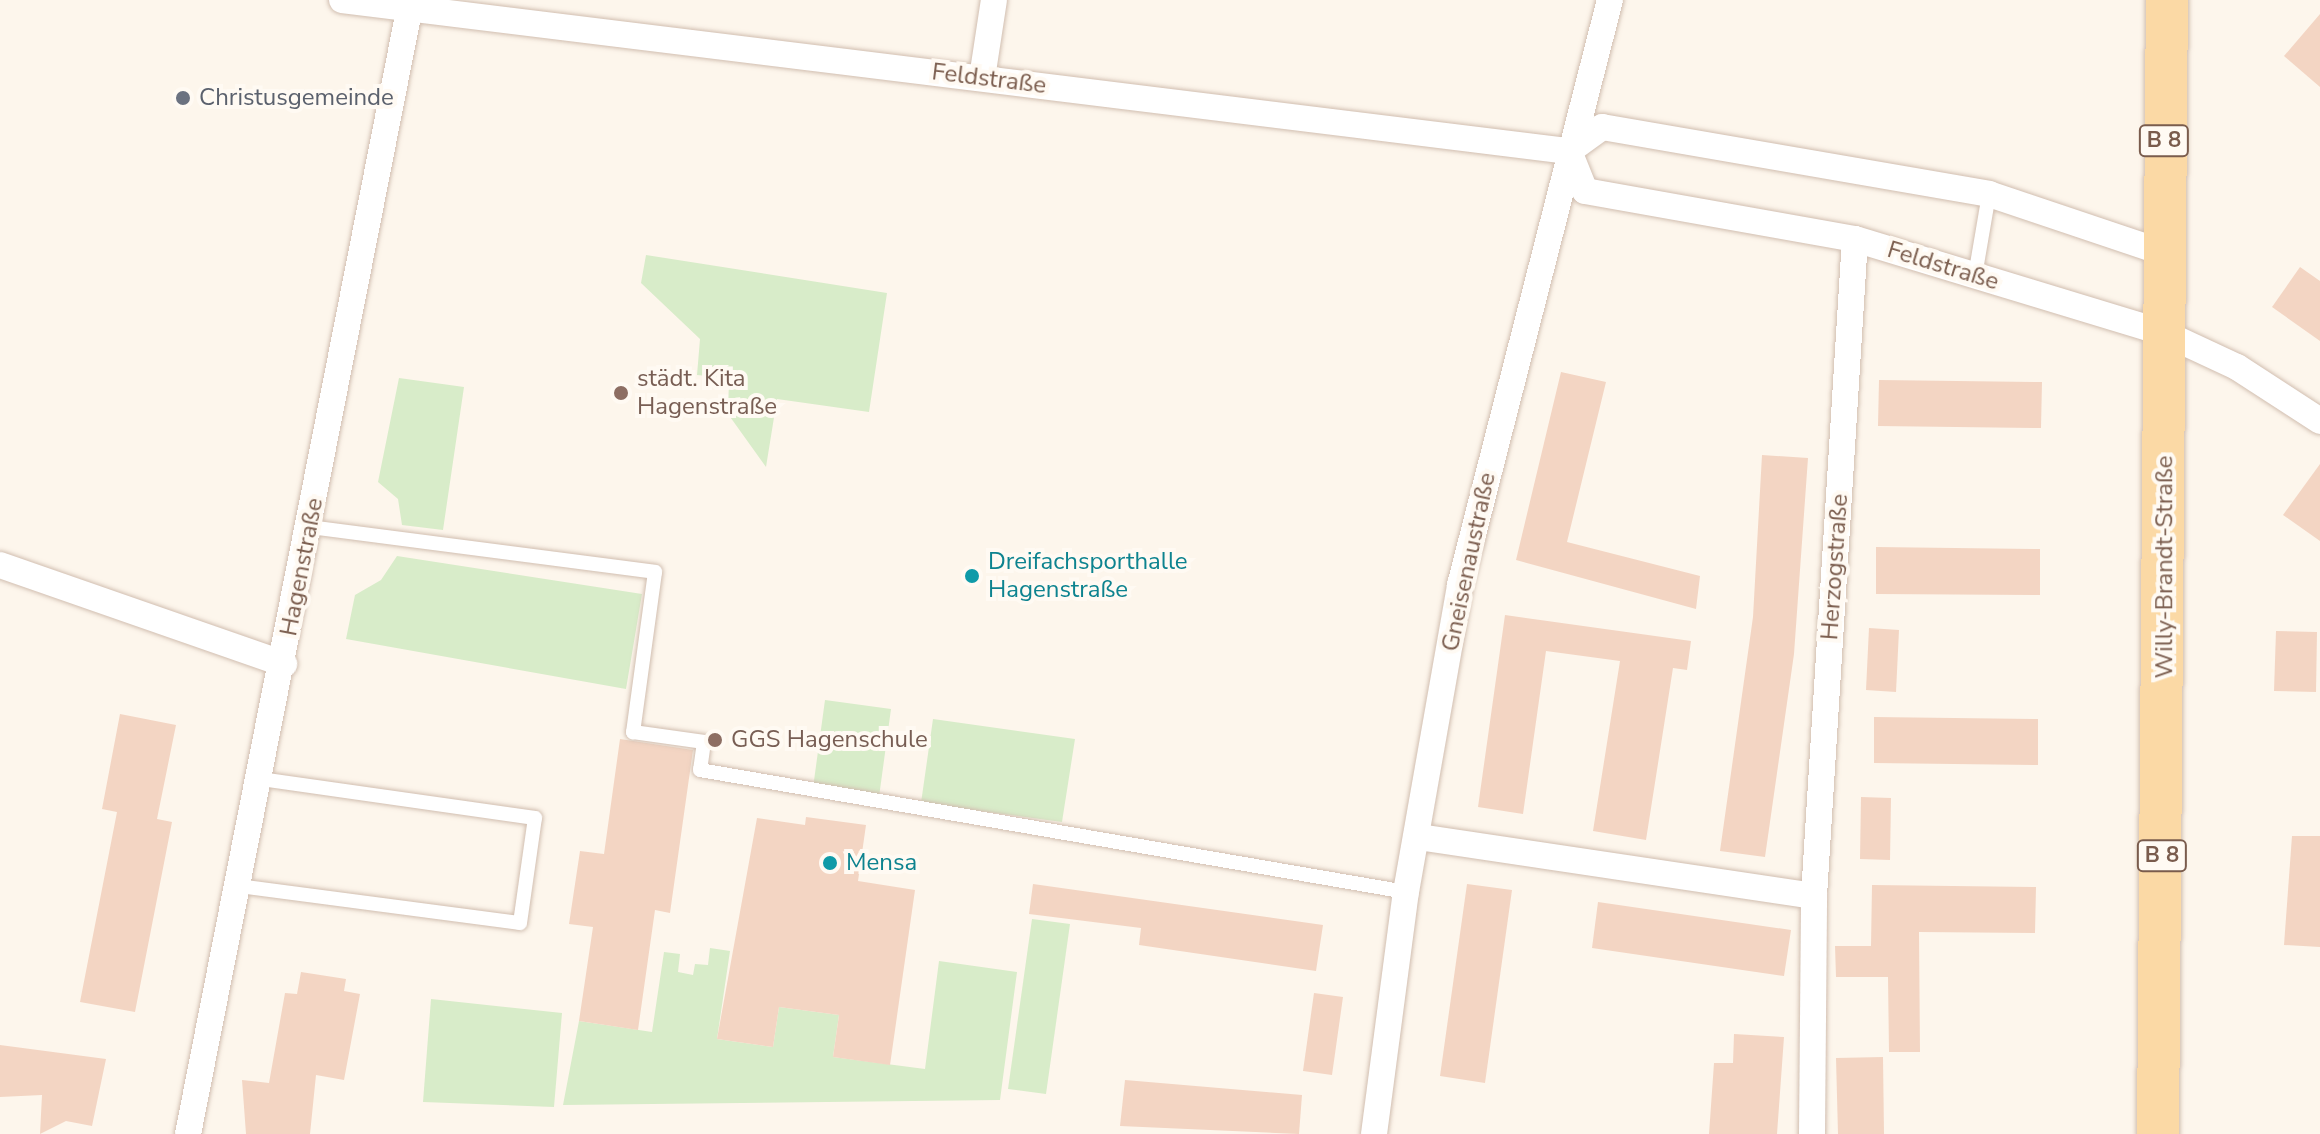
<!DOCTYPE html>
<html>
<head>
<meta charset="utf-8">
<style>
  body { margin:0 }
  #map { position:relative; width:2320px; height:1134px; overflow:hidden; background:#fdf6ec; font-family:"Nunito Sans",sans-serif }
  div>[style] { position:absolute }
  .green>* { inset:0; background:#d8ecc9 }
  .building>* { inset:0; background:#f3d5c3 }
  .roads { filter:drop-shadow(0 0 2px #d1beb0) drop-shadow(0 0 2px #d1beb0) }
  .service>* { height:14px; margin:-7px; padding:0 7px; transform-origin:7px; border-radius:7px; background:#fff }
  .minor>* { height:26px; margin:-13px; padding:0 13px; transform-origin:13px; border-radius:13px; background:#fff }
  .primary>* { height:42px; margin:-21px; padding:0 21px; transform-origin:21px; border-radius:21px; background:#fbd9a5 }
  .dots>* { width:22px; height:22px; translate:-50% -50%; box-sizing:border-box; border:4px solid #fffaf3; border-radius:50% }
  span { translate:-50% -50%; white-space:nowrap; text-align:center; line-height:1.15; -webkit-text-stroke:8px #fffaf3; paint-order:stroke }
  .shield-label span { padding:2px 6px; background:#fffaf3; border:2px solid; border-radius:6px; -webkit-text-stroke-width:0 }
  .shield-label { font-size:22px; color:#7a5c4d; font-weight:700 }
  .street-label { font-size:24px; color:#7a5c4d }
  .worship-label { font-size:24px; color:#5b616d }
  .left { translate:0 -50%; text-align:left }
  .education-label { font-size:24px; color:#785e54 }
  .culture-label { font-size:24px; color:#0d838f }
</style>
</head>
<body>
<div id="map">
  <div class="green">
    <i style="clip-path:polygon(646px 255px,887px 293px,869px 412px,777px 399px,766px 467px,728px 414px,729px 378px,697px 375px,700px 339px,641px 283px)"></i>
    <i style="clip-path:polygon(399px 378px,464px 387px,443px 530px,402px 525px,398px 499px,378px 482px)"></i>
    <i style="clip-path:polygon(397px 556px,642px 594px,626px 689px,346px 639px,355px 595px,381px 580px)"></i>
    <i style="clip-path:polygon(825px 700px,891px 709px,879px 797px,813px 788px)"></i>
    <i style="clip-path:polygon(933px 719px,1075px 739px,1062px 822px,921px 803px)"></i>
    <i style="clip-path:polygon(1032px 919px,1070px 924px,1046px 1094px,1008px 1089px)"></i>
    <i style="clip-path:polygon(710px 948px,730px 951px,717px 1039px,773px 1047px,779px 1007px,839px 1015px,833px 1057px,925px 1069px,939px 961px,1017px 972px,1000px 1100px,563px 1105px,579px 1021px,652px 1032px,664px 952px,680px 954px,678px 972px,693px 975px,695px 964px,708px 965px)"></i>
    <i style="clip-path:polygon(431px 999px,562px 1013px,554px 1107px,423px 1102px)"></i>
  </div>
  <div class="building">
    <i style="clip-path:polygon(2320px 14px,2320px 87px,2284px 56px)"></i>
    <i style="clip-path:polygon(2300px 267px,2320px 281px,2320px 341px,2272px 307px)"></i>
    <i style="clip-path:polygon(1561px 372px,1606px 382px,1567px 542px,1700px 576px,1696px 609px,1516px 560px)"></i>
    <i style="clip-path:polygon(1879px 380px,2042px 382px,2041px 428px,1878px 426px)"></i>
    <i style="clip-path:polygon(1762px 455px,1808px 458px,1794px 654px,1765px 857px,1720px 851px,1753px 617px)"></i>
    <i style="clip-path:polygon(2320px 464px,2320px 541px,2283px 515px)"></i>
    <i style="clip-path:polygon(1876px 547px,2040px 549px,2040px 595px,1876px 594px)"></i>
    <i style="clip-path:polygon(1505px 615px,1691px 641px,1687px 670px,1673px 668px,1646px 840px,1593px 831px,1620px 661px,1546px 651px,1523px 814px,1478px 807px)"></i>
    <i style="clip-path:polygon(1869px 628px,1899px 630px,1896px 692px,1866px 690px)"></i>
    <i style="clip-path:polygon(2276px 631px,2317px 632px,2316px 692px,2274px 691px)"></i>
    <i style="clip-path:polygon(120px 714px,176px 725px,157px 819px,172px 822px,135px 1012px,80px 1002px,117px 812px,102px 809px)"></i>
    <i style="clip-path:polygon(1874px 717px,2038px 719px,2038px 765px,1874px 763px)"></i>
    <i style="clip-path:polygon(620px 739px,693px 750px,670px 913px,655px 910px,638px 1030px,579px 1021px,593px 927px,569px 924px,580px 851px,604px 854px)"></i>
    <i style="clip-path:polygon(1861px 797px,1891px 798px,1890px 860px,1860px 859px)"></i>
    <i style="clip-path:polygon(806px 817px,866px 825px,858px 881px,915px 890px,890px 1065px,833px 1057px,839px 1015px,779px 1007px,773px 1047px,717px 1039px,757px 818px,805px 825px)"></i>
    <i style="clip-path:polygon(2292px 836px,2320px 836px,2320px 947px,2284px 945px)"></i>
    <i style="clip-path:polygon(1033px 884px,1323px 925px,1316px 971px,1139px 945px,1141px 928px,1029px 914px)"></i>
    <i style="clip-path:polygon(1467px 884px,1512px 890px,1485px 1083px,1440px 1076px)"></i>
    <i style="clip-path:polygon(1872px 885px,2036px 887px,2035px 933px,1919px 932px,1920px 1052px,1889px 1052px,1888px 977px,1836px 977px,1835px 946px,1871px 946px)"></i>
    <i style="clip-path:polygon(1598px 902px,1791px 930px,1784px 976px,1592px 948px)"></i>
    <i style="clip-path:polygon(301px 972px,346px 979px,344px 991px,360px 994px,344px 1080px,316px 1075px,310px 1134px,246px 1134px,242px 1080px,269px 1083px,285px 993px,297px 994px)"></i>
    <i style="clip-path:polygon(1314px 993px,1343px 997px,1332px 1075px,1303px 1071px)"></i>
    <i style="clip-path:polygon(1734px 1034px,1784px 1037px,1777px 1134px,1709px 1134px,1714px 1063px,1733px 1063px)"></i>
    <i style="clip-path:polygon(0 1045px,106px 1059px,92px 1126px,66px 1121px,40px 1134px,42px 1095px,0 1097px)"></i>
    <i style="clip-path:polygon(1883px 1057px,1884px 1134px,1838px 1134px,1836px 1058px)"></i>
    <i style="clip-path:polygon(1125px 1080px,1302px 1095px,1299px 1134px,1120px 1126px)"></i>
  </div>
  <div class="roads">
    <div class="service">
      <i style="left:1975px;top:276px;width:83px;rotate:-80.3deg"></i>
      <i style="left:310px;top:527px;width:348px;rotate:7.4deg"></i>
      <i style="left:655px;top:572px;width:162px;rotate:97.8deg"></i>
      <i style="left:633px;top:732px;width:72px;rotate:8deg"></i>
      <i style="left:704px;top:742px;width:28px;rotate:98deg"></i>
      <i style="left:700px;top:770px;width:716px;rotate:9.8deg"></i>
      <i style="left:239px;top:886px;width:283px;rotate:7.5deg"></i>
      <i style="left:520px;top:923px;width:106px;rotate:-81.9deg"></i>
      <i style="left:535px;top:818px;width:278px;rotate:-171.9deg"></i>
    </div>
    <div class="minor">
      <i style="left:342px;top:0;width:1236px;rotate:7.02deg"></i>
      <i style="left:1569px;top:151px;width:41px;rotate:-36deg"></i>
      <i style="left:1602px;top:127px;width:393px;rotate:9.8deg"></i>
      <i style="left:1989px;top:194px;width:182px;rotate:18.6deg"></i>
      <i style="left:982px;top:78px;width:79px;rotate:-81.3deg"></i>
      <i style="left:1569px;top:151px;width:43px;rotate:68.2deg"></i>
      <i style="left:1585px;top:191px;width:274px;rotate:10.1deg"></i>
      <i style="left:1855px;top:239px;width:323px;rotate:16.9deg"></i>
      <i style="left:2164px;top:333px;width:81px;rotate:25deg"></i>
      <i style="left:2237px;top:367px;width:99px;rotate:33deg"></i>
      <i style="left:0;top:565px;width:301px;rotate:19.2deg"></i>
      <i style="left:1419px;top:837px;width:399px;rotate:8.5deg"></i>
      <i style="left:188px;top:1134px;width:1156px;rotate:-78.87deg"></i>
      <i style="left:1374px;top:1134px;width:244px;rotate:-82.5deg"></i>
      <i style="left:1406px;top:892px;width:312px;rotate:-80deg"></i>
      <i style="left:1460px;top:585px;width:604px;rotate:-75.62deg"></i>
      <i style="left:1812px;top:1134px;width:238px;rotate:-89.5deg"></i>
      <i style="left:1814px;top:896px;width:658px;rotate:-86.43deg"></i>
    </div>
    <div class="primary">
      <i style="left:2158px;top:1134px;width:1134px;rotate:-89.55deg"></i>
    </div>
  </div>
  <div class="dots">
    <i style="left:183px;top:98px;background:#6b7280"></i>
    <i style="left:621px;top:393px;background:#8d6e63"></i>
    <i style="left:972px;top:576px;background:#0f9aa8"></i>
    <i style="left:715px;top:740px;background:#8d6e63"></i>
    <i style="left:830px;top:863px;background:#0f9aa8"></i>
  </div>
  <div class="shield-label">
    <span style="left:2164px;top:141px">B 8</span>
    <span style="left:2162px;top:856px">B 8</span>
  </div>
  <div class="street-label">
    <span style="left:989px;top:79px;rotate:7deg">Feldstraße</span>
    <span style="left:1943px;top:266px;rotate:17deg">Feldstraße</span>
    <span style="left:1469px;top:562px;rotate:-78deg">Gneisenaustraße</span>
    <span style="left:302px;top:567px;rotate:-79deg">Hagenstraße</span>
    <span style="left:1835px;top:567px;rotate:-86deg">Herzogstraße</span>
    <span style="left:2165px;top:567px;rotate:-90deg">Willy-Brandt-Straße</span>
  </div>
  <div class="worship-label">
    <span class="left" style="left:199px;top:98px">Christusgemeinde</span>
  </div>
  <div class="education-label">
    <span class="left" style="left:637px;top:393px">städt. Kita<br>Hagenstraße</span>
    <span class="left" style="left:731px;top:740px">GGS Hagenschule</span>
  </div>
  <div class="culture-label">
    <span class="left" style="left:988px;top:576px">Dreifachsporthalle<br>Hagenstraße</span>
    <span class="left" style="left:846px;top:863px">Mensa</span>
  </div>
</div>
</body>
</html>
